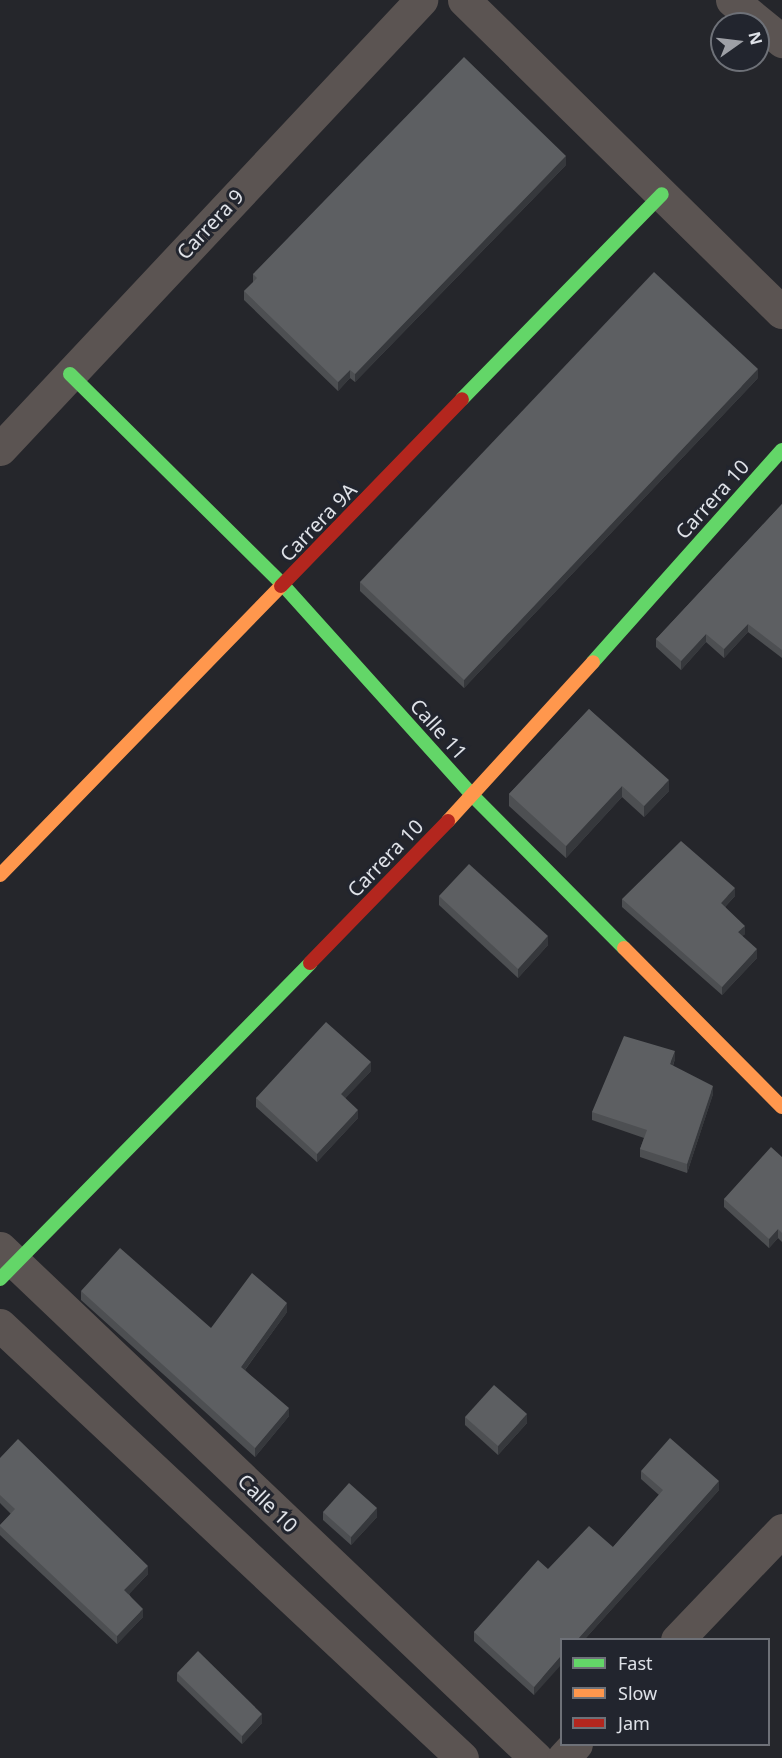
<!DOCTYPE html>
<html>
<head>
<meta charset="utf-8">
<style>
  body { margin:0 }
  #map { position:relative; width:782px; height:1758px; overflow:hidden; background:#25262b; font-family:"Noto Sans",sans-serif }
  div>[style] { position:absolute }
  .street>* { height:33px; margin:-16.5px; padding:0 16.5px; transform-origin:16.5px; border-radius:16.5px; background:#5b5452 }
  .fast>* { height:14px; margin:-7px; padding:0 7px; transform-origin:7px; border-radius:7px; background:#63d668 }
  .slow>* { height:14px; margin:-7px; padding:0 7px; transform-origin:7px; border-radius:7px; background:#ff974d }
  .jam>* { height:14px; margin:-7px; padding:0 7px; transform-origin:7px; border-radius:7px; background:#b3261e }
  .wall>* { inset:0; background:#4d4f52 }
  .shaded-wall>* { inset:0; background:#36383c }
  .building>* { inset:0; background:#5d5f62 }
  span { translate:-50% -50%; white-space:nowrap; text-align:center; line-height:1.15; -webkit-text-stroke:6px #22252e; paint-order:stroke }
  .street-label { font-size:20px; color:#dfe2e8 }
  .legend { position:absolute; left:560px; top:1638px; width:210px; height:108px; box-sizing:border-box; background:#22252e; border:2px solid #6e7178; margin:0; padding:8px 10px; list-style:none; font-size:18px; color:#dfe2e8 }
  .legend li { display:flex; align-items:center; gap:12px; height:30px }
  .legend b { width:30px; border:2px solid #6e7178 }
  .north { position:absolute; left:710px; top:12px; width:60px; height:60px; box-sizing:border-box; background:#22252e; border:2px solid #6e7178; border-radius:50%; rotate:76deg; font-size:16px; font-weight:700; line-height:24px; text-align:center; color:#dfe2e8 }
  .north::after { content:''; display:block; margin:auto; width:21px; height:27px; background:#9ea0a6; clip-path:polygon(50% 0,100% 100%,50% 72%,0 100%) }
</style>
</head>
<body>
<div id="map">
  <div class="street">
    <i style="left:464px;top:0;width:445px;rotate:44.5deg"></i>
    <i style="left:732px;top:0;width:65px;rotate:39.4deg"></i>
    <i style="left:0;top:449px;width:616px;rotate:-46.84deg"></i>
    <i style="left:0;top:1248px;width:740px;rotate:43.58deg"></i>
    <i style="left:0;top:1325px;width:633px;rotate:43.14deg"></i>
    <i style="left:677px;top:1640px;width:152px;rotate:-46.3deg"></i>
    <i style="left:563px;top:1758px;width:19px;rotate:-47deg"></i>
  </div>
  <div class="fast">
    <i style="left:70px;top:374px;width:300px;rotate:44.7deg"></i>
    <i style="left:283px;top:585px;width:284px;rotate:48deg"></i>
    <i style="left:473px;top:796px;width:214px;rotate:45.2deg"></i>
    <i style="left:462px;top:399px;width:286px;rotate:-45.7deg"></i>
    <i style="left:593px;top:662px;width:284px;rotate:-48.3deg"></i>
    <i style="left:0;top:1279px;width:443px;rotate:-45.5deg"></i>
  </div>
  <div class="slow">
    <i style="left:448px;top:821px;width:215px;rotate:-47.6deg"></i>
    <i style="left:0;top:875px;width:403px;rotate:-45.8deg"></i>
    <i style="left:624px;top:948px;width:224px;rotate:45.2deg"></i>
  </div>
  <div class="jam">
    <i style="left:281px;top:586px;width:260px;rotate:-45.9deg"></i>
    <i style="left:310px;top:963px;width:198px;rotate:-45.8deg"></i>
  </div>
  <div class="wall">
    <i style="clip-path:polygon(566px 165px,355px 382px,350px 378px,338px 391px,244px 300px,244px 291px,253px 283px,253px 274px)"></i>
    <i style="clip-path:polygon(758px 378px,464px 688px,360px 591px,360px 582px)"></i>
    <i style="clip-path:polygon(782px 504px,782px 658px,748px 632px,724px 658px,706px 642px,681px 670px,656px 647px,656px 639px)"></i>
    <i style="clip-path:polygon(589px 709px,669px 791px,644px 817px,622px 797px,566px 858px,509px 806px,509px 794px)"></i>
    <i style="clip-path:polygon(439px 896px,548px 945px,518px 978px,439px 905px)"></i>
    <i style="clip-path:polygon(735px 896px,725px 907px,745px 934px,742px 936px,757px 958px,722px 995px,622px 907px,622px 899px)"></i>
    <i style="clip-path:polygon(675px 1059px,673px 1066px,713px 1094px,687px 1173px,640px 1157px,640px 1149px,644px 1138px,592px 1120px,592px 1112px)"></i>
    <i style="clip-path:polygon(371px 1071px,345px 1098px,358px 1118px,317px 1162px,256px 1107px,256px 1098px)"></i>
    <i style="clip-path:polygon(782px 1157px,782px 1242px,778px 1238px,769px 1248px,724px 1207px,724px 1199px)"></i>
    <i style="clip-path:polygon(81px 1291px,211px 1328px,287px 1312px,245px 1370px,289px 1416px,255px 1457px,81px 1300px)"></i>
    <i style="clip-path:polygon(465px 1417px,527px 1423px,498px 1455px,465px 1425px)"></i>
    <i style="clip-path:polygon(0 1458px,148px 1574px,129px 1594px,143px 1617px,117px 1644px,0 1535px,0 1525px,11px 1514px,0 1503px)"></i>
    <i style="clip-path:polygon(641px 1471px,719px 1490px,584px 1640px,561px 1640px,534px 1695px,474px 1641px,474px 1632px,548px 1569px,613px 1547px,659px 1495px,641px 1479px)"></i>
    <i style="clip-path:polygon(323px 1512px,377px 1517px,351px 1545px,323px 1520px)"></i>
    <i style="clip-path:polygon(177px 1673px,262px 1723px,242px 1744px,177px 1681px)"></i>
  </div>
  <div class="shaded-wall">
    <i style="clip-path:polygon(566px 156px,566px 165px,355px 382px,355px 374px)"></i>
    <i style="clip-path:polygon(758px 369px,758px 378px,464px 688px,464px 680px)"></i>
    <i style="clip-path:polygon(350px 370px,350px 378px,338px 391px,338px 382px)"></i>
    <i style="clip-path:polygon(748px 624px,748px 632px,724px 658px,724px 649px)"></i>
    <i style="clip-path:polygon(706px 634px,706px 642px,681px 670px,681px 661px)"></i>
    <i style="clip-path:polygon(669px 780px,669px 791px,644px 817px,644px 806px)"></i>
    <i style="clip-path:polygon(622px 786px,622px 797px,566px 858px,566px 846px)"></i>
    <i style="clip-path:polygon(735px 888px,735px 896px,721px 911px,721px 903px)"></i>
    <i style="clip-path:polygon(745px 926px,745px 934px,738px 940px,738px 932px)"></i>
    <i style="clip-path:polygon(548px 936px,548px 945px,518px 978px,518px 969px)"></i>
    <i style="clip-path:polygon(757px 949px,757px 958px,722px 995px,722px 987px)"></i>
    <i style="clip-path:polygon(675px 1051px,675px 1059px,670px 1073px,670px 1064px)"></i>
    <i style="clip-path:polygon(371px 1062px,371px 1071px,341px 1103px,341px 1094px)"></i>
    <i style="clip-path:polygon(713px 1086px,713px 1094px,687px 1173px,687px 1164px)"></i>
    <i style="clip-path:polygon(358px 1110px,358px 1118px,317px 1162px,317px 1154px)"></i>
    <i style="clip-path:polygon(778px 1229px,778px 1238px,769px 1248px,769px 1239px)"></i>
    <i style="clip-path:polygon(287px 1303px,287px 1312px,241px 1375px,241px 1367px)"></i>
    <i style="clip-path:polygon(289px 1408px,289px 1416px,255px 1457px,255px 1448px)"></i>
    <i style="clip-path:polygon(527px 1414px,527px 1423px,498px 1455px,498px 1446px)"></i>
    <i style="clip-path:polygon(719px 1481px,719px 1490px,584px 1640px,577px 1640px)"></i>
    <i style="clip-path:polygon(377px 1508px,377px 1517px,351px 1545px,351px 1537px)"></i>
    <i style="clip-path:polygon(148px 1566px,148px 1574px,124px 1599px,124px 1590px)"></i>
    <i style="clip-path:polygon(143px 1609px,143px 1617px,117px 1644px,117px 1636px)"></i>
    <i style="clip-path:polygon(561px 1656px,561px 1665px,534px 1695px,534px 1687px)"></i>
    <i style="clip-path:polygon(262px 1714px,262px 1723px,242px 1744px,242px 1736px)"></i>
  </div>
  <div class="building">
    <i style="clip-path:polygon(464px 57px,566px 156px,355px 374px,350px 370px,338px 382px,244px 291px,257px 278px,253px 274px)"></i>
    <i style="clip-path:polygon(654px 272px,758px 369px,464px 680px,360px 582px)"></i>
    <i style="clip-path:polygon(782px 504px,782px 650px,748px 624px,724px 649px,706px 634px,681px 661px,656px 639px)"></i>
    <i style="clip-path:polygon(589px 709px,669px 780px,644px 806px,622px 786px,566px 846px,509px 794px)"></i>
    <i style="clip-path:polygon(681px 841px,735px 888px,721px 903px,745px 926px,738px 932px,757px 949px,722px 987px,622px 899px)"></i>
    <i style="clip-path:polygon(469px 864px,548px 936px,518px 969px,439px 896px)"></i>
    <i style="clip-path:polygon(326px 1022px,371px 1062px,341px 1094px,358px 1110px,317px 1154px,256px 1098px)"></i>
    <i style="clip-path:polygon(624px 1036px,675px 1051px,670px 1064px,713px 1086px,687px 1164px,640px 1149px,647px 1130px,592px 1112px)"></i>
    <i style="clip-path:polygon(771px 1147px,782px 1157px,782px 1233px,778px 1229px,769px 1239px,724px 1199px)"></i>
    <i style="clip-path:polygon(120px 1248px,211px 1328px,252px 1273px,287px 1303px,241px 1367px,289px 1408px,255px 1448px,81px 1291px)"></i>
    <i style="clip-path:polygon(494px 1385px,527px 1414px,498px 1446px,465px 1417px)"></i>
    <i style="clip-path:polygon(670px 1438px,719px 1481px,577px 1640px,561px 1640px,561px 1656px,534px 1687px,474px 1632px,538px 1560px,548px 1569px,589px 1526px,613px 1547px,663px 1490px,641px 1471px)"></i>
    <i style="clip-path:polygon(18px 1439px,148px 1566px,124px 1590px,143px 1609px,117px 1636px,0 1526px,0 1525px,15px 1509px,0 1495px,0 1458px)"></i>
    <i style="clip-path:polygon(349px 1483px,377px 1508px,351px 1537px,323px 1512px)"></i>
    <i style="clip-path:polygon(198px 1651px,262px 1714px,242px 1736px,177px 1673px)"></i>
  </div>
  <div class="street-label">
    <span style="left:210px;top:224px;rotate:-47deg">Carrera 9</span>
    <span style="left:712px;top:499px;rotate:-48deg">Carrera 10</span>
    <span style="left:318px;top:522px;rotate:-46deg">Carrera 9A</span>
    <span style="left:439px;top:729px;rotate:48deg">Calle 11</span>
    <span style="left:385px;top:858px;rotate:-46deg">Carrera 10</span>
    <span style="left:268px;top:1503px;rotate:44deg">Calle 10</span>
  </div>
  <ul class="legend">
  <li><b style="height:8px;background:#63d668"></b>Fast</li>
  <li><b style="height:8px;background:#ff974d"></b>Slow</li>
  <li><b style="height:8px;background:#b3261e"></b>Jam</li>
  </ul>
  <div class="north">N</div>
</div>
</body>
</html>
